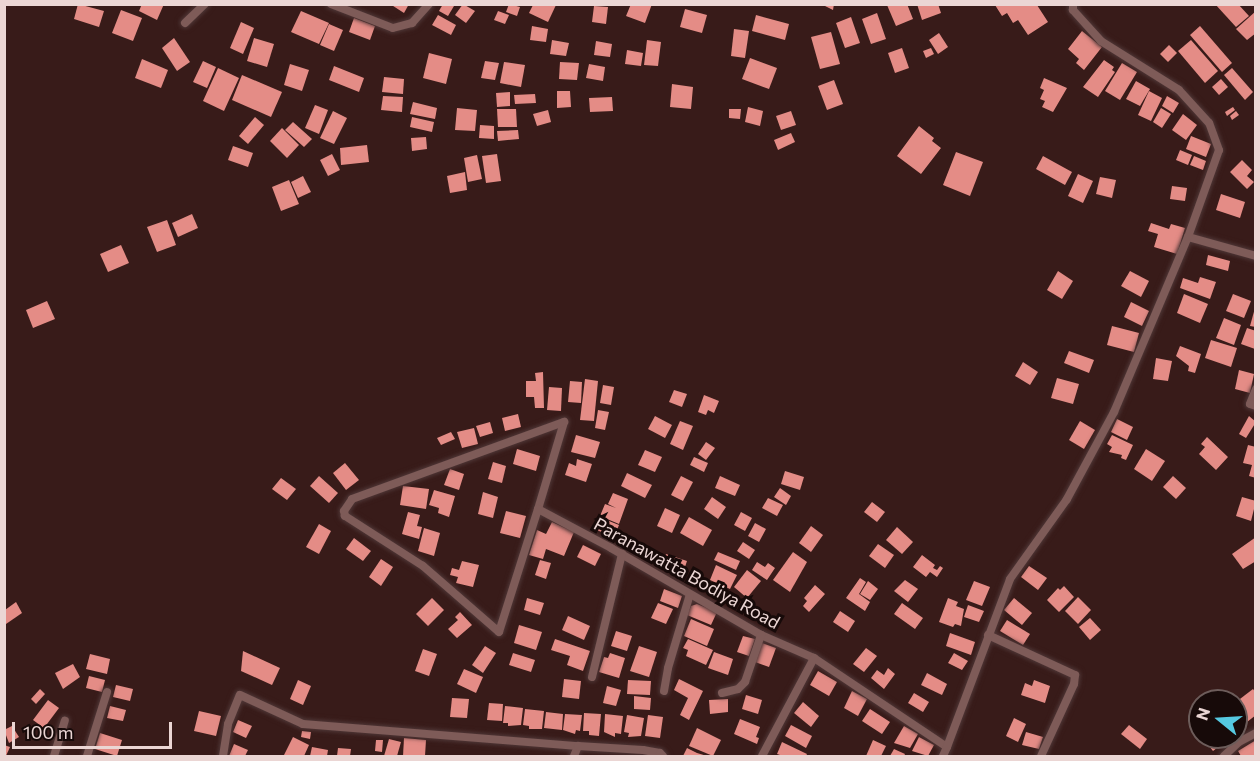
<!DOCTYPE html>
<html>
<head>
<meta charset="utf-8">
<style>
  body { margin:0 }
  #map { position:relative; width:1260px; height:761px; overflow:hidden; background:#381b19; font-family:Commissioner,sans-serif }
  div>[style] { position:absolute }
  .building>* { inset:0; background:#e48c86 }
  .roads { filter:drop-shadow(0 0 2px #4f3737) drop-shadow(0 0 2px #4f3737) }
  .minor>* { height:8px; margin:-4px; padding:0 4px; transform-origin:4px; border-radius:4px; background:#7e5b58 }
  span { translate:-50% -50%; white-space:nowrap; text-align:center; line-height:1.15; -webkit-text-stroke:6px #170a09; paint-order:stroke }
  .street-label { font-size:18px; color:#ebd6d4 }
  .frame { position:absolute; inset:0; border:6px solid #ebd6d4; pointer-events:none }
  .north { position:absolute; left:1188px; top:689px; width:60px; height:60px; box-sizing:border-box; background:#170a09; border:2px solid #6c5c5a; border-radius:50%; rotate:288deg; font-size:16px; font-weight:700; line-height:24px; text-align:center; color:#ebd6d4 }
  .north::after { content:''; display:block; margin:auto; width:21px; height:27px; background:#56c9e1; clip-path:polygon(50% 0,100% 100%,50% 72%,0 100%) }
  .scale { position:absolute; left:12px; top:722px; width:160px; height:27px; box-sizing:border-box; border:3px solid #ebd6d4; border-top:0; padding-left:8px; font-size:18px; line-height:21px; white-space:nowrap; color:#ebd6d4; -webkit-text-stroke:4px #170a09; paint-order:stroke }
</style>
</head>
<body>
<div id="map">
  <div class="building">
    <i style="clip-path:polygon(78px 4px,104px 11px,99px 27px,74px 19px)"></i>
    <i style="clip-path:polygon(142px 4px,164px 4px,157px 20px,139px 11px)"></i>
    <i style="clip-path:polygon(390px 4px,409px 4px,404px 13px)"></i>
    <i style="clip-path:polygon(443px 4px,454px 6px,448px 16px,439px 11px)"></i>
    <i style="clip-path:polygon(463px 4px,475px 11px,466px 23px,455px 15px)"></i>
    <i style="clip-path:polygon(509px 4px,520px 7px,517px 16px,506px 12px)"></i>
    <i style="clip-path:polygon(631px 4px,652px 4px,645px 23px,626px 16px)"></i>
    <i style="clip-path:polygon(821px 4px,834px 4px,833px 10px)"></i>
    <i style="clip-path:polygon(907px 4px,913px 19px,896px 26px,887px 5px)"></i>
    <i style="clip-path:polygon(917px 4px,938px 4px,941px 13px,922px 20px)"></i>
    <i style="clip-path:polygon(1215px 4px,1238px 4px,1249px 16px,1236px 27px)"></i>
    <i style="clip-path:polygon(533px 5px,556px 5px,548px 22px,529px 13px)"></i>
    <i style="clip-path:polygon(995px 5px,1037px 5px,1048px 22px,1028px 35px,1018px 20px,1013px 23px,1007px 13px,1002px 16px)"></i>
    <i style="clip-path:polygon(594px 6px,608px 7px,606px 24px,592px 22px)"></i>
    <i style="clip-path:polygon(685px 9px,707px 15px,702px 33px,680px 27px)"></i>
    <i style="clip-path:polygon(121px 10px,142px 18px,133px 41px,112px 33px)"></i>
    <i style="clip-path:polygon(301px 11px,329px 23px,319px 44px,291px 32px)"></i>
    <i style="clip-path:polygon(498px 11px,509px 15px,505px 24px,494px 20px)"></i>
    <i style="clip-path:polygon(1256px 11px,1256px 33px,1247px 40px,1236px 29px)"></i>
    <i style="clip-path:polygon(877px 13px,886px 39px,871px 44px,862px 19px)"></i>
    <i style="clip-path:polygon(438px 15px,456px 25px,451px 35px,432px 25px)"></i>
    <i style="clip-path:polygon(756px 15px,789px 24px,785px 40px,752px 31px)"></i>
    <i style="clip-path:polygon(851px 17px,860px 43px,845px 48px,836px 23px)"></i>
    <i style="clip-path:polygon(354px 18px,375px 26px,370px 40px,349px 32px)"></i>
    <i style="clip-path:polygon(241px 22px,254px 28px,243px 54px,230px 48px)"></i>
    <i style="clip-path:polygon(329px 24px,343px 30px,334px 51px,320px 45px)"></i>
    <i style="clip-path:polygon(532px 26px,548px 29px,546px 42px,530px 40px)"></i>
    <i style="clip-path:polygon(1200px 26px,1232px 63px,1222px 72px,1190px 35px)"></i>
    <i style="clip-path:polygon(734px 29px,749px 31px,745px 58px,731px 56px)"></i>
    <i style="clip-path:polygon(1082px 31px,1102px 47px,1084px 70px,1076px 63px,1079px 59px,1068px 49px)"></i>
    <i style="clip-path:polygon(831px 32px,840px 64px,820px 69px,811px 37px)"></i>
    <i style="clip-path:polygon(939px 33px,948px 47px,938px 54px,929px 40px)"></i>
    <i style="clip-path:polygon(174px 38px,190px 62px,177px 71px,162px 48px)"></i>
    <i style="clip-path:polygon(254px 38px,274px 44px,267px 67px,247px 61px)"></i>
    <i style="clip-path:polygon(552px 40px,569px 43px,566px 56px,550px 54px)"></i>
    <i style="clip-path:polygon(647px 40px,661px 42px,658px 66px,644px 65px)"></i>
    <i style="clip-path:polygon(1191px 40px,1218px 71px,1205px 83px,1178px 51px)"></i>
    <i style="clip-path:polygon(596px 41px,612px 44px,610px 57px,594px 55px)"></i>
    <i style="clip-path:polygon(1169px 45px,1177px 53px,1168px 62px,1160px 54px)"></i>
    <i style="clip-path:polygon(902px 48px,909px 68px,895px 73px,888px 53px)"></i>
    <i style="clip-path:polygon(931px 48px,934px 54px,926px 58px,923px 51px)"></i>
    <i style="clip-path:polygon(627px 50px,643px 53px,641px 66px,625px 64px)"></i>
    <i style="clip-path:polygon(429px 53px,452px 59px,446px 84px,423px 78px)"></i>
    <i style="clip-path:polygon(750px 58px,777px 68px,769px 89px,742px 79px)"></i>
    <i style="clip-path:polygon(142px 59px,168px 70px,161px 88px,135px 78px)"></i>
    <i style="clip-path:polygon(1104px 60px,1114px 67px,1112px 70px,1115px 72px,1098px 97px,1083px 87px)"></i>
    <i style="clip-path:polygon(203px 61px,216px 67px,207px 88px,193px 82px)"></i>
    <i style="clip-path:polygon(485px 61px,499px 63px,495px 80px,481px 78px)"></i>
    <i style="clip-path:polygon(504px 62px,525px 65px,521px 87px,500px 83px)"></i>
    <i style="clip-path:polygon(560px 62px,579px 63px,577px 80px,559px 79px)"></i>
    <i style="clip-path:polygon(1122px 63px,1137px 72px,1120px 100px,1105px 91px)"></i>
    <i style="clip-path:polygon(290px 64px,309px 70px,302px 91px,284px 85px)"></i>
    <i style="clip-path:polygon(589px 64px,605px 67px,603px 81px,586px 78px)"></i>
    <i style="clip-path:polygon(334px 66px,364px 78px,359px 92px,329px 80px)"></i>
    <i style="clip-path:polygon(218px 68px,239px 78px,224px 111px,203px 101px)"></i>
    <i style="clip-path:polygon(1232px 68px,1253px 92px,1245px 100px,1224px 75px)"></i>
    <i style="clip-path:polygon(242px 75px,282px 92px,271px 117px,232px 100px)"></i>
    <i style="clip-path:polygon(384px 77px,404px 79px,403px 94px,382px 92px)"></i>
    <i style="clip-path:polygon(1044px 78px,1067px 88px,1053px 112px,1042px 107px,1045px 101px,1040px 99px,1044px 90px,1040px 88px)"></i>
    <i style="clip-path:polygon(1221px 79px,1228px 87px,1219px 95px,1212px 87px)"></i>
    <i style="clip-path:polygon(834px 80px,843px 104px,827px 110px,818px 86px)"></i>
    <i style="clip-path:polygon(1136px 81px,1150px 89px,1140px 106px,1126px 99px)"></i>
    <i style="clip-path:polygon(672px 84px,693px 87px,691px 109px,670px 107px)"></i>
    <i style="clip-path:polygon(557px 91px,570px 91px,571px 107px,557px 108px)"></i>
    <i style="clip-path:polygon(1149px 91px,1162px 98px,1151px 121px,1138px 115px)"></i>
    <i style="clip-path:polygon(510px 92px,510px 106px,497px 107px,496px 93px)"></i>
    <i style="clip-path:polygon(535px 94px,536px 103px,515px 104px,514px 95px)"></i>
    <i style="clip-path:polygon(383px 96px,403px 97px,402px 112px,381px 110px)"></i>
    <i style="clip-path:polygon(1167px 96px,1179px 103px,1173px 113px,1162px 106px)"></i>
    <i style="clip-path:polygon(612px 97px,613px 111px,590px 112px,589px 98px)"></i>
    <i style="clip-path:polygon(413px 102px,437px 108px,435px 119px,410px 114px)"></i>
    <i style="clip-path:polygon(315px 105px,328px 110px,319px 134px,305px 128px)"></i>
    <i style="clip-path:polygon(748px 107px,763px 111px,760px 126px,745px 122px)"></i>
    <i style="clip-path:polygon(1233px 107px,1235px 110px,1227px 116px,1225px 112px)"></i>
    <i style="clip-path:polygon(457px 108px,477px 110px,475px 131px,455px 130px)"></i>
    <i style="clip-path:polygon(1161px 108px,1171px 114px,1162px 128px,1153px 122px)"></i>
    <i style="clip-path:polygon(497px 109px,516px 109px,517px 127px,498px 127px)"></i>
    <i style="clip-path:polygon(729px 109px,741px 109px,740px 119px,729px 118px)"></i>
    <i style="clip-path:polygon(548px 110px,551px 122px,537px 126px,533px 114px)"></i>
    <i style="clip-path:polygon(333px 111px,347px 118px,334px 144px,320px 138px)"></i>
    <i style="clip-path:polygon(791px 111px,796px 125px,781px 130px,776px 116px)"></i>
    <i style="clip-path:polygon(1236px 111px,1239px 115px,1232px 120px,1230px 116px)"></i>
    <i style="clip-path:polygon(1183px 114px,1197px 125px,1186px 140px,1172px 130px)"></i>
    <i style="clip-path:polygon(255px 117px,264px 125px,248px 144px,239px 136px)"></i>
    <i style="clip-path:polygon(412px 117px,434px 122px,432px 132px,410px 127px)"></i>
    <i style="clip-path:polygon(293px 122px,312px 139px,304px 147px,285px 130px)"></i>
    <i style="clip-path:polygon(480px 125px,494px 126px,494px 139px,479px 138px)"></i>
    <i style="clip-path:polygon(919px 126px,934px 138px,932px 141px,941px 148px,921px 174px,897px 156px)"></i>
    <i style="clip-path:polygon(282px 128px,299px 145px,287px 158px,270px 141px)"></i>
    <i style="clip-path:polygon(518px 130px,519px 139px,498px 141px,497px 131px)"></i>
    <i style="clip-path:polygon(791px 133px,795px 142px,778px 150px,774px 140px)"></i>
    <i style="clip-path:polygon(1191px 136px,1211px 144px,1206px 157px,1186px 149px)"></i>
    <i style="clip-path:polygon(426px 137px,427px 149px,412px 151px,411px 138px)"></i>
    <i style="clip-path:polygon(367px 145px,369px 162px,341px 165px,340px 148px)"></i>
    <i style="clip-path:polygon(233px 146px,253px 153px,248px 167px,228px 160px)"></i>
    <i style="clip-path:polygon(1180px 150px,1192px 155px,1188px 165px,1176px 160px)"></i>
    <i style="clip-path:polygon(956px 152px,983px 162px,970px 196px,943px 185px)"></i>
    <i style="clip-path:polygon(332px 154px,340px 170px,328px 176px,320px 160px)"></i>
    <i style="clip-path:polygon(497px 154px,501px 181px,486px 183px,482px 156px)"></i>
    <i style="clip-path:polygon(477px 155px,482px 179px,468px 182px,464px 158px)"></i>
    <i style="clip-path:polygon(1043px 156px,1072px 172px,1065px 185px,1036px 169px)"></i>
    <i style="clip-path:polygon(1194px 156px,1206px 161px,1203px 170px,1190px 165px)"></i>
    <i style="clip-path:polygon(1242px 160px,1252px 170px,1247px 176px,1254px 182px,1247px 189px,1230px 172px)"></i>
    <i style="clip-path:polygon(465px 172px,467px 190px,450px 193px,447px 176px)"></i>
    <i style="clip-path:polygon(1078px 174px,1093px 181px,1083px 203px,1068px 196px)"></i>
    <i style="clip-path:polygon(303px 176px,311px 192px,298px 198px,291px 182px)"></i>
    <i style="clip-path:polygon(1100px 177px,1116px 180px,1112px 198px,1096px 194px)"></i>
    <i style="clip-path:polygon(289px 180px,299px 204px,281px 211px,272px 187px)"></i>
    <i style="clip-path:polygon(1172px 186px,1187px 188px,1185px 201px,1170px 199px)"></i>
    <i style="clip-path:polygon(1221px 194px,1245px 202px,1240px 218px,1216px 210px)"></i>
    <i style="clip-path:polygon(192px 214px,198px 228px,178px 237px,172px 223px)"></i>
    <i style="clip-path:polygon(167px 220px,176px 245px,157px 252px,147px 227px)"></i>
    <i style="clip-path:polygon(1151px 223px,1169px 229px,1171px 224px,1185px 228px,1177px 254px,1154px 247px,1158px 234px,1148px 231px)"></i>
    <i style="clip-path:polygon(121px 245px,129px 263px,108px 272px,100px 254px)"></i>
    <i style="clip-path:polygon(1208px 255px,1230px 261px,1228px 271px,1206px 265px)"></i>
    <i style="clip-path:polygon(1058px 271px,1073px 281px,1062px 299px,1047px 290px)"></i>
    <i style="clip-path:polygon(1130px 271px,1149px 281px,1141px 297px,1121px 286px)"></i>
    <i style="clip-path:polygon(1200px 277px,1216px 282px,1210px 299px,1180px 288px,1183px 278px,1198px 283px)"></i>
    <i style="clip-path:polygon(1184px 294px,1208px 304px,1200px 323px,1177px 313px)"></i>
    <i style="clip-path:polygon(1233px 294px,1251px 301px,1244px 318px,1226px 311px)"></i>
    <i style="clip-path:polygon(47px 301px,55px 319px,33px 328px,26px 310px)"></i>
    <i style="clip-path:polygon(1131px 302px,1149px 311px,1142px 326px,1124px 317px)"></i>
    <i style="clip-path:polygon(1255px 308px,1256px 308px,1256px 327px,1250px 326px)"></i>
    <i style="clip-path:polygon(1224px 318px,1241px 325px,1234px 345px,1216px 338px)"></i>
    <i style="clip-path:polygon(1112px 326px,1139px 333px,1134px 352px,1107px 345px)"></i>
    <i style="clip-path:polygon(1247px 328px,1256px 331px,1255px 349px,1241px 344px)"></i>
    <i style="clip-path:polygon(1211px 340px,1237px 348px,1231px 367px,1205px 358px)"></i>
    <i style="clip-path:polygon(1180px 346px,1201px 354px,1195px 373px,1188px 371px,1189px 366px,1176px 356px)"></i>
    <i style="clip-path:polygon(1069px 351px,1094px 360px,1089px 373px,1064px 363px)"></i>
    <i style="clip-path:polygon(1156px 358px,1172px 361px,1168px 381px,1153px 379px)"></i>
    <i style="clip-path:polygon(1023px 362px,1038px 372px,1030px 385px,1015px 376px)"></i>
    <i style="clip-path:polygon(1239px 370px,1254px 374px,1250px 393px,1235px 389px)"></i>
    <i style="clip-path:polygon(543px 372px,544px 408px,535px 408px,534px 397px,526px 397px,526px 381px,536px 381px,535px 373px)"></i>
    <i style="clip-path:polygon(1057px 378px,1079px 384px,1073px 404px,1051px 398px)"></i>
    <i style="clip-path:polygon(585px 379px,598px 381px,594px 421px,580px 420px)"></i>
    <i style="clip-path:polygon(570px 381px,582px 382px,581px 403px,568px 402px)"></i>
    <i style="clip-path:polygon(603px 385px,614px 387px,611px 405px,600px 403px)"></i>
    <i style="clip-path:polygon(549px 387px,562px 388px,561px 411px,547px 410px)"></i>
    <i style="clip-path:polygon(674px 390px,687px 394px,682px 407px,669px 402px)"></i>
    <i style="clip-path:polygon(704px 395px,719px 401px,714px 413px,708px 410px,706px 415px,698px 412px)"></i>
    <i style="clip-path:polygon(598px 410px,609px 412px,605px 430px,595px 428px)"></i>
    <i style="clip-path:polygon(518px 414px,521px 427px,505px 431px,502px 418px)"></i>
    <i style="clip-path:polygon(655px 416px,672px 425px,665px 438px,648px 429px)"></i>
    <i style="clip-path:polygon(1249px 416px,1256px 422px,1246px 438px,1239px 434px)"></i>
    <i style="clip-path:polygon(1117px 419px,1133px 427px,1127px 440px,1111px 432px)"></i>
    <i style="clip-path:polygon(680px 421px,693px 426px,683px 450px,670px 444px)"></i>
    <i style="clip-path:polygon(1080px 421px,1095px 430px,1084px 449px,1069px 440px)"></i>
    <i style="clip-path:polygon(490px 422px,493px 433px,480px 437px,476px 426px)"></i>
    <i style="clip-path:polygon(474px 428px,478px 444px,462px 448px,457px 432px)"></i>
    <i style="clip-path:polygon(451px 432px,455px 439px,441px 445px,437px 438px)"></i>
    <i style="clip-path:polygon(576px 435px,600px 442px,595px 458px,571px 452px)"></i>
    <i style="clip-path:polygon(1112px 435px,1133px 445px,1126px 460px,1121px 458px,1122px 455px,1109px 452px,1112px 447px,1107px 444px)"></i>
    <i style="clip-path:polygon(1207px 437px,1228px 457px,1216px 470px,1199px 454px,1205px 447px,1201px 444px)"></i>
    <i style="clip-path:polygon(706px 442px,715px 448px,706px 460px,698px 454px)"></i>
    <i style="clip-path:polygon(1248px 445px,1256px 447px,1256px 478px,1249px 476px,1252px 465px,1243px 463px)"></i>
    <i style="clip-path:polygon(517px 449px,540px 456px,536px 471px,513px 464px)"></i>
    <i style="clip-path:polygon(1146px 449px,1165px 461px,1152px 481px,1134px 469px)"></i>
    <i style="clip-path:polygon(645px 450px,662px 457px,655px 472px,638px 465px)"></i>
    <i style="clip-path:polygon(694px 457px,708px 463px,704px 472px,690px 465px)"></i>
    <i style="clip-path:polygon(577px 459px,592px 464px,586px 482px,565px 475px,569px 463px,576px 466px)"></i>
    <i style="clip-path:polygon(493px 462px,506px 466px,502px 483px,488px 479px)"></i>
    <i style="clip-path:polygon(345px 463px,359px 480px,346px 490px,333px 473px)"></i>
    <i style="clip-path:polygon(450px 469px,464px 474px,459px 490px,444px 485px)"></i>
    <i style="clip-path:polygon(785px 471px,804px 477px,800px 490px,781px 484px)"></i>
    <i style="clip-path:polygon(627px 473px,652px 485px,645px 498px,621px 486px)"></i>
    <i style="clip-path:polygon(319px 476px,338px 493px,329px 503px,310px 486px)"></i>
    <i style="clip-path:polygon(681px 476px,693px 482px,683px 501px,671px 495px)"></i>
    <i style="clip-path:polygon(720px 476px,740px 485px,735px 496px,715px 488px)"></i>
    <i style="clip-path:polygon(1173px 476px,1186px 488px,1176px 499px,1163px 487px)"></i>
    <i style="clip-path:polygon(281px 478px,296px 489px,287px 500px,272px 489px)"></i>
    <i style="clip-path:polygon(403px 486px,429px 489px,426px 509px,400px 505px)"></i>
    <i style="clip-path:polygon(780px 488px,791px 496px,786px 505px,774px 497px)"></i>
    <i style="clip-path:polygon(434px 490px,455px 496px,449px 517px,438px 513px,439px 508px,429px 505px)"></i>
    <i style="clip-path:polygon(483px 492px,498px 497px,493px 518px,478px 514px)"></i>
    <i style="clip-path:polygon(613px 493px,628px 499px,619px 524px,600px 516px,605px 504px,616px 508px,608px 504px)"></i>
    <i style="clip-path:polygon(712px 497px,726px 507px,718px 519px,704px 509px)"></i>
    <i style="clip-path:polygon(1242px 497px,1256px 501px,1251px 521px,1236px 516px)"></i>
    <i style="clip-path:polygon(768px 498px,783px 505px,777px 516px,762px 508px)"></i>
    <i style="clip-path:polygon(872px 502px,885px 512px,877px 522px,864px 512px)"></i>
    <i style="clip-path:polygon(665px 508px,680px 515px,672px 533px,657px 526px)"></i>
    <i style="clip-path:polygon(506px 511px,526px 516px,520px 538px,500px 533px)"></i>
    <i style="clip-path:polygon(408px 512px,420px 515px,417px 526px,422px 527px,419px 539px,402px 534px)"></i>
    <i style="clip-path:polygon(741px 512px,752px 518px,745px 531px,734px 525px)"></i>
    <i style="clip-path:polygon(599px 517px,619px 525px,614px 537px,594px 529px)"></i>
    <i style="clip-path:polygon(689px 517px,712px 530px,703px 546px,680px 533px)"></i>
    <i style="clip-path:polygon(552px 522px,574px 532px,564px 556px,546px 549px,543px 559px,529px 555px,537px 530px,546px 534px)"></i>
    <i style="clip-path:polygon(755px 523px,766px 529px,759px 542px,748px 536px)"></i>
    <i style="clip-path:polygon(319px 524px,331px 531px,319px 554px,306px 547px)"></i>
    <i style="clip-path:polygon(811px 526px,823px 535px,811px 552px,799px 543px)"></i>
    <i style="clip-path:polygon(897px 527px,913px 542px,902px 554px,886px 540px)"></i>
    <i style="clip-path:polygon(424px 528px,440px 533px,434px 556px,418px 551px)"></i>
    <i style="clip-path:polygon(1256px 537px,1256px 561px,1243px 569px,1232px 554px)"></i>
    <i style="clip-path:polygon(354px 538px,371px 551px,363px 561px,346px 549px)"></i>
    <i style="clip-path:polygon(743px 542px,755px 550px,749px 559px,737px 551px)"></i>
    <i style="clip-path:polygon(878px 544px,894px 555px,885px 568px,869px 556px)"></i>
    <i style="clip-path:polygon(583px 545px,601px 554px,595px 566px,577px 557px)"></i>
    <i style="clip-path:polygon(718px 552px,740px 561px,736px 570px,714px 560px)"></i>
    <i style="clip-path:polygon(793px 552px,807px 562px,790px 592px,773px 580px)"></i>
    <i style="clip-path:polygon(666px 554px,687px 561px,682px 576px,669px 571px,670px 567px,663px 565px)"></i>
    <i style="clip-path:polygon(922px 555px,935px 565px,933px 568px,937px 570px,940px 566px,943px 568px,937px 577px,930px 572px,926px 577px,913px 567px)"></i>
    <i style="clip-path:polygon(381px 559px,393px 567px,381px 586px,369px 577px)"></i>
    <i style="clip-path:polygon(540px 560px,551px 563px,546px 579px,535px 575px)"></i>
    <i style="clip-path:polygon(462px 561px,479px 565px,473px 587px,456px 583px,458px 577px,450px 575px,452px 568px,459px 570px)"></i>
    <i style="clip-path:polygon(757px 562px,765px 567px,768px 563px,775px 568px,767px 580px,752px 570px)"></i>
    <i style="clip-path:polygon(716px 565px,737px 575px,730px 589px,710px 580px)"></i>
    <i style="clip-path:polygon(1029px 566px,1047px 578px,1038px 590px,1021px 577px)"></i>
    <i style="clip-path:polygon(747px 570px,761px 581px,747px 598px,734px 587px)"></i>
    <i style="clip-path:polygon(860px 578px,866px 582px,859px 594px,870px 602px,865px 611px,846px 598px)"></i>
    <i style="clip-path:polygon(905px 580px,918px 589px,908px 602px,894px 591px)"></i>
    <i style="clip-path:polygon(868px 581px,878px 589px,870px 600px,860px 594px)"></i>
    <i style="clip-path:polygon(974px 581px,990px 587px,982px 606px,966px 600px)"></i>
    <i style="clip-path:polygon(815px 585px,825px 594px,809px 612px,803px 606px,807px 601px,804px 598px)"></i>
    <i style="clip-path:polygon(1064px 586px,1074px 597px,1059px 612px,1047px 600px,1058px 588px,1060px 590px)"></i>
    <i style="clip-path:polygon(664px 589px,682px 596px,678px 608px,660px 601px)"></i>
    <i style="clip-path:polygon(1078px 597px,1091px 610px,1078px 624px,1065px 611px)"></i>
    <i style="clip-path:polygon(432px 598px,444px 610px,428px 626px,416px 614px)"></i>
    <i style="clip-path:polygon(527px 598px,544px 603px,540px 615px,524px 610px)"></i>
    <i style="clip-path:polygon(948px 598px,958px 602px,956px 606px,964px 609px,961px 626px,955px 624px,953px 627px,939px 622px)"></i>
    <i style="clip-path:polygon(1014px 598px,1032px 613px,1022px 625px,1004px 610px)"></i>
    <i style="clip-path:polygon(16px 602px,22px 613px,6px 624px,5px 610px)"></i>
    <i style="clip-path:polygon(658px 603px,673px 609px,666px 624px,651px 618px)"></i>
    <i style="clip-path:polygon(902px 603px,923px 618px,915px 629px,894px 614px)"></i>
    <i style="clip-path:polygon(697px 604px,717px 612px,711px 625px,687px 615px,691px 606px)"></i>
    <i style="clip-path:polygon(968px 605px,984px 611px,979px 622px,964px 617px)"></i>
    <i style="clip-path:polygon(840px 611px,855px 621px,848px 632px,833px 622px)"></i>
    <i style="clip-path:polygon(460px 612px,472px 625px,457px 638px,448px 629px,458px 620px,455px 617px)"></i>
    <i style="clip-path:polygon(568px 616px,590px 626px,584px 640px,562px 630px)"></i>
    <i style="clip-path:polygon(1090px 618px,1101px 630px,1090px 640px,1079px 627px)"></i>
    <i style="clip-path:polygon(691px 619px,714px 629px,707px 646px,684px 636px)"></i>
    <i style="clip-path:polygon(1007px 620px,1030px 634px,1023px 645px,1000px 631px)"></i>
    <i style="clip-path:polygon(519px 625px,542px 632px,536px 650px,514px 643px)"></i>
    <i style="clip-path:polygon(616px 631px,632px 636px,627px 651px,611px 646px)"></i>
    <i style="clip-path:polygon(950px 633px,975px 642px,971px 655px,946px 646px)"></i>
    <i style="clip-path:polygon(743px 636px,755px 639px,749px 656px,737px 652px)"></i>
    <i style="clip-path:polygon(555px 639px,590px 651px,583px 671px,567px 665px,570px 656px,551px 650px)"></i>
    <i style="clip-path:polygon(688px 639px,713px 650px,706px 665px,686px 656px,688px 650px,683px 648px)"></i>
    <i style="clip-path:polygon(762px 643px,776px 648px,769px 667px,755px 662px)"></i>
    <i style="clip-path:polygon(485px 646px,496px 653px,483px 673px,472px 665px)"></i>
    <i style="clip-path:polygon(639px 646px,657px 652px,649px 677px,630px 671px)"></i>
    <i style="clip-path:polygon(866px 648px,877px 656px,864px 672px,853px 664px)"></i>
    <i style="clip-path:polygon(423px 649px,437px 654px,429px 676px,415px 671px)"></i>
    <i style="clip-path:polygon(243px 651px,280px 668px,272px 685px,241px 671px)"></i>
    <i style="clip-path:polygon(714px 652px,733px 659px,728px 675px,708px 668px)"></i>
    <i style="clip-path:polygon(513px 653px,535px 660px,531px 672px,509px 665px)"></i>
    <i style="clip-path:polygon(610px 653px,625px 658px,619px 678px,599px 672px,604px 657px,608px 658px)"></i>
    <i style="clip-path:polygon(954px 653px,968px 661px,962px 670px,948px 663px)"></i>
    <i style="clip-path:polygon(90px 654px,110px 659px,107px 674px,86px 669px)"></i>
    <i style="clip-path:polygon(73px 664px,80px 677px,63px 689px,55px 673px)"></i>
    <i style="clip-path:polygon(888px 668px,895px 674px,884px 689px,871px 678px,877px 670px,884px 675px)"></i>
    <i style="clip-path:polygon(464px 669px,483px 677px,476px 693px,457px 684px)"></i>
    <i style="clip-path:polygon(818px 671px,837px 682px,829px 696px,810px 685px)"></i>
    <i style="clip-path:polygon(927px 673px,947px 684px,942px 695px,921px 685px)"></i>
    <i style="clip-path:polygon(89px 676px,105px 680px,102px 692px,86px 688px)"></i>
    <i style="clip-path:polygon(564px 679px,581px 681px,579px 699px,562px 697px)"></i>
    <i style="clip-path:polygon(679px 679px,703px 691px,689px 720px,680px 715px,688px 698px,674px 690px)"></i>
    <i style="clip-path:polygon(298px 680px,311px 686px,303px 705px,290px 699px)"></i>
    <i style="clip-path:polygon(628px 680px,651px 681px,650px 695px,627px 694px)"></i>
    <i style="clip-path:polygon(1034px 680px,1050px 686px,1045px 703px,1021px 695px,1025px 683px,1032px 686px)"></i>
    <i style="clip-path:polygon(116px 685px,133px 689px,130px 701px,113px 697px)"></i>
    <i style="clip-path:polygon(607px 686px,621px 690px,616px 706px,603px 703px)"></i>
    <i style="clip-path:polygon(40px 689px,45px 694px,36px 704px,31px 699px)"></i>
    <i style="clip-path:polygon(1253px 689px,1256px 693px,1256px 715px,1247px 722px,1236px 707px,1236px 702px)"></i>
    <i style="clip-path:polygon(852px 691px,867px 699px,858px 716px,844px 708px)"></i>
    <i style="clip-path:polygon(914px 693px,929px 702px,923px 712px,908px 703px)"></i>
    <i style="clip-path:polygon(746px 695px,762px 700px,758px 714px,742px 709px)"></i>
    <i style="clip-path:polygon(634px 696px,651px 698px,650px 710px,634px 709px)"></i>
    <i style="clip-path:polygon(452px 698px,469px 699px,467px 718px,450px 717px)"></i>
    <i style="clip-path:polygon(728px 699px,728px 712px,710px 714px,709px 700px)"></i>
    <i style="clip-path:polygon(48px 700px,59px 708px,44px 728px,33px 720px)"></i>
    <i style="clip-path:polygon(803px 702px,819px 716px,811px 727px,794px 713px)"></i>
    <i style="clip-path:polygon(489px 703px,503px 704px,502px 721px,487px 720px)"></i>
    <i style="clip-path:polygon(110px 706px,126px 710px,123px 721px,107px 718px)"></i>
    <i style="clip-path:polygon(505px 706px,523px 708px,521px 725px,508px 726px,508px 723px,503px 723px)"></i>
    <i style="clip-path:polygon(525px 709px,544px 711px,542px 729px,529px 729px,529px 726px,523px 725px)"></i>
    <i style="clip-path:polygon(870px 709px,890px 722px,882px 734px,862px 721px)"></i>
    <i style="clip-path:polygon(199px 711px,221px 716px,216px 736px,194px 731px)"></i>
    <i style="clip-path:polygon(546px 712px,563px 714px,562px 730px,544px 728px)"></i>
    <i style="clip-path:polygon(584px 713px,601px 714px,599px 736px,589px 735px,589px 731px,583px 731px)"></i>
    <i style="clip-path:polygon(565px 714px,582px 715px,580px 731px,576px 730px,575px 734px,563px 730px)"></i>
    <i style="clip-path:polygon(605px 714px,623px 716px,621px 734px,615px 733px,615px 737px,604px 732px)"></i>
    <i style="clip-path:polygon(627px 715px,644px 718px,641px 736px,628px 737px,629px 733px,624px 732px)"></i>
    <i style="clip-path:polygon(648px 715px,663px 717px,660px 738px,645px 736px)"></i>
    <i style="clip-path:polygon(1014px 718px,1026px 724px,1018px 742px,1006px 736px)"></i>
    <i style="clip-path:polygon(740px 719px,760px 727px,756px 737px,759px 738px,757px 744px,734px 734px)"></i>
    <i style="clip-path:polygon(238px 720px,252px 726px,246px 738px,233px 732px)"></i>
    <i style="clip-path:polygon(791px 725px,812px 736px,806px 748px,785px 736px)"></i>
    <i style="clip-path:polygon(1129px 725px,1147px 739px,1140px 749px,1121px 734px)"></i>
    <i style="clip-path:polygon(12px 726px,19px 737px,9px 743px,4px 730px)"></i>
    <i style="clip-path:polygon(904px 726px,918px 734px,910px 748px,894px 743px)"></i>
    <i style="clip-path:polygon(697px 728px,721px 740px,713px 756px,689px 746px)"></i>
    <i style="clip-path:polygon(302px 731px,311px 732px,310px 739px,301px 737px)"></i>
    <i style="clip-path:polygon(1026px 732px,1043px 737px,1039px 749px,1022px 745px)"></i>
    <i style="clip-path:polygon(100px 733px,122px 740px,117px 756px,95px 749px)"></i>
    <i style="clip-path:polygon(293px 737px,309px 745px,304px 756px,284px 755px)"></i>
    <i style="clip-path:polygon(919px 737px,934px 745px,928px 756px,912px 751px)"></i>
    <i style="clip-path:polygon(1202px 737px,1231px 737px,1213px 751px)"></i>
    <i style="clip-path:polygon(404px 738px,426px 740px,425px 756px,403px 756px)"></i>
    <i style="clip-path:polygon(389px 739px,401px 742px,397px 756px,384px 756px)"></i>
    <i style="clip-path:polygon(376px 740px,383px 740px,382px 752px,375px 751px)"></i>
    <i style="clip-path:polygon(873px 740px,886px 746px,881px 756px,866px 756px)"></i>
    <i style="clip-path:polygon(1256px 740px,1256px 756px,1241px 756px,1238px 751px)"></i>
    <i style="clip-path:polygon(782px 742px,807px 754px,806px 756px,783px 756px,777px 754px)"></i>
    <i style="clip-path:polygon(234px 744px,248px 750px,245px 756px,229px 756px)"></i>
    <i style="clip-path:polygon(4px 745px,10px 747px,6px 756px,4px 756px)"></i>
    <i style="clip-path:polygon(312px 747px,328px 750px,327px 756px,310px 756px)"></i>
    <i style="clip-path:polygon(338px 748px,351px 749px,350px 756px,337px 756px)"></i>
    <i style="clip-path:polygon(687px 748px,697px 753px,707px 756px,683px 756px)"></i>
    <i style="clip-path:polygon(894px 749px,905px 754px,904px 756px,890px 756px)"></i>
  </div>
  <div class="roads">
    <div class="minor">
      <i style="left:331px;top:4px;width:66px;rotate:21.2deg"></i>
      <i style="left:393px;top:28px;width:20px;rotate:-15deg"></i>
      <i style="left:412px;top:23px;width:25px;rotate:-48deg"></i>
      <i style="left:185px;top:23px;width:28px;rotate:-44deg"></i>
      <i style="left:1188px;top:237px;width:71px;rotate:15.6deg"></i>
      <i style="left:1256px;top:389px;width:16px;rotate:112deg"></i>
      <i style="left:1250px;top:404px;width:6px;rotate:18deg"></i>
      <i style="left:564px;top:422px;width:91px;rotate:106.6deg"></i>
      <i style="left:538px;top:509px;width:83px;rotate:28.1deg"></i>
      <i style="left:611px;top:548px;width:173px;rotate:30.1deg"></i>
      <i style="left:761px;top:635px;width:58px;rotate:23.5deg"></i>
      <i style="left:814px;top:658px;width:160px;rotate:33.8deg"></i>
      <i style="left:947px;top:747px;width:10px;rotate:114deg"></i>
      <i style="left:538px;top:509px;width:129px;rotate:107.6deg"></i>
      <i style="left:499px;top:632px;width:101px;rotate:-139deg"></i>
      <i style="left:423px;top:566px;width:93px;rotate:-147.3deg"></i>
      <i style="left:345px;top:516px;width:5px;rotate:-101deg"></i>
      <i style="left:344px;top:511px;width:14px;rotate:-56deg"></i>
      <i style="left:352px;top:499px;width:226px;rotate:-20deg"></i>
      <i style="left:988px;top:635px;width:96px;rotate:24.7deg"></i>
      <i style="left:1075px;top:675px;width:9px;rotate:96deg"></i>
      <i style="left:1074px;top:684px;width:79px;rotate:114.6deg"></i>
      <i style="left:592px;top:677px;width:127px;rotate:-76.3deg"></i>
      <i style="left:664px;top:691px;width:23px;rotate:-80deg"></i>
      <i style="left:668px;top:668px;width:77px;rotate:-73.4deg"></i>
      <i style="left:722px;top:693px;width:16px;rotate:-14deg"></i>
      <i style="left:738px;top:689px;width:10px;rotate:-45deg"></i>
      <i style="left:745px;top:682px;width:50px;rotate:-71.2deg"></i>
      <i style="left:947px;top:747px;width:179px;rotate:-69.4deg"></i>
      <i style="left:1010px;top:579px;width:98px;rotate:-54.5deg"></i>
      <i style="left:1067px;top:499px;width:99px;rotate:-61.6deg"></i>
      <i style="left:1114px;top:412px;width:190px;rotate:-67.1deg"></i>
      <i style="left:1188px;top:237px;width:92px;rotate:-70.4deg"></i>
      <i style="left:1219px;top:150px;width:29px;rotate:-110deg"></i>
      <i style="left:1209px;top:123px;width:45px;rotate:-132.3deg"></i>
      <i style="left:1179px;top:90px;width:92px;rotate:-147.9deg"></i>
      <i style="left:1101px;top:41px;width:42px;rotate:-132.1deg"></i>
      <i style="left:1073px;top:10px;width:6px;rotate:-90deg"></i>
      <i style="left:54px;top:756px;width:37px;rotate:-73deg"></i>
      <i style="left:87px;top:756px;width:67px;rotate:-72.6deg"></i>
      <i style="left:223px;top:756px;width:32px;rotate:-81deg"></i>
      <i style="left:228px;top:724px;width:31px;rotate:-68deg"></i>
      <i style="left:240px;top:695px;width:69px;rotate:24.7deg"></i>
      <i style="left:303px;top:724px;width:276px;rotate:4.6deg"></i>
      <i style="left:574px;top:756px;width:11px;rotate:-68deg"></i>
      <i style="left:578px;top:746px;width:65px;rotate:3.5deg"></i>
      <i style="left:643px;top:750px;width:17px;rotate:10deg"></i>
      <i style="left:660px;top:753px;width:4px;rotate:45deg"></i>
      <i style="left:762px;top:756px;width:111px;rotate:-62deg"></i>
      <i style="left:1224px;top:756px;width:21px;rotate:-43deg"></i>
      <i style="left:1239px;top:742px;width:19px;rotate:-28deg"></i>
    </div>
  </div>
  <div class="street-label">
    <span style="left:687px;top:573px;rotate:29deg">Paranawatta Bodiya Road</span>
  </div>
  <div class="frame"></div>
  <div class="north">N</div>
  <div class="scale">100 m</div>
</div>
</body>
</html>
